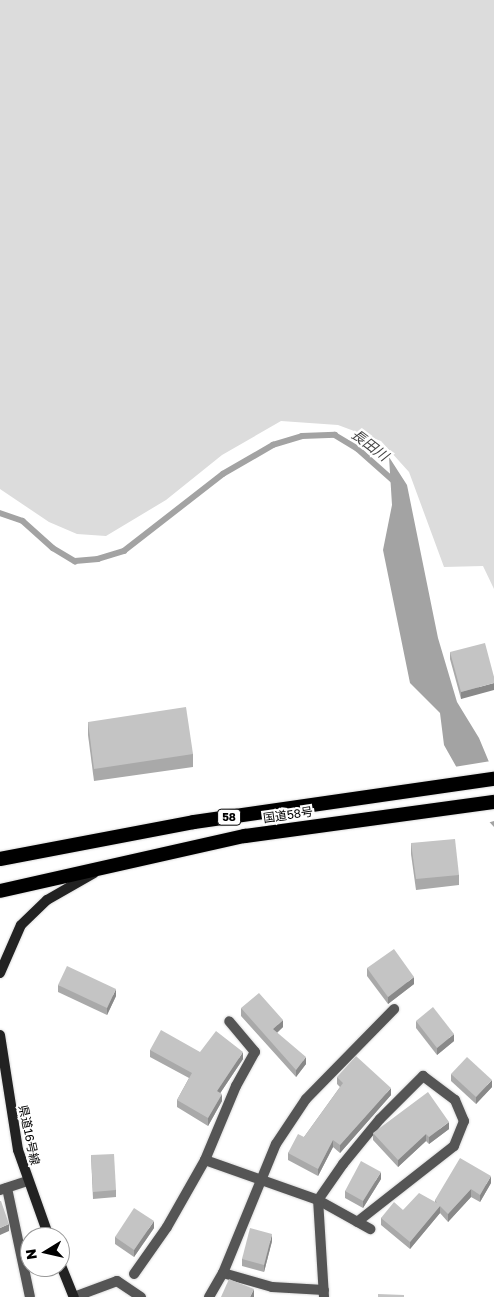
<!DOCTYPE html>
<html>
<head>
<meta charset="utf-8">
<style>
  body { margin:0 }
  #map { position:relative; width:494px; height:1297px; overflow:hidden; background:#fff; font-family:"Golos Text","Noto Sans JP",sans-serif }
  div>[style] { position:absolute }
  .green>* { inset:0; background:#dcdcdc }
  .water>* { inset:0; background:#a3a3a3 }
  .pier>* { inset:0; background:#fff }
  .stream>* { height:5.5px; margin:-2.75px; padding:0 2.75px; transform-origin:2.75px; border-radius:2.75px; background:#a3a3a3 }
  .roads { filter:drop-shadow(0 0 1px #dbdbdb) drop-shadow(0 0 1px #dbdbdb) }
  .service>* { height:10px; margin:-5px; padding:0 5px; transform-origin:5px; border-radius:5px; background:#555 }
  .minor>* { height:10px; margin:-5px; padding:0 5px; transform-origin:5px; border-radius:5px; background:#555 }
  .secondary>* { height:10px; margin:-5px; padding:0 5px; transform-origin:5px; border-radius:5px; background:#222 }
  .trunk>* { height:14px; margin:-7px; padding:0 7px; transform-origin:7px; border-radius:7px; background:#000 }
  .wall>* { inset:0; background:#a9a9a9 }
  .shaded-wall>* { inset:0; background:#898989 }
  .building>* { inset:0; background:#c4c4c4 }
  span { translate:-50% -50%; white-space:nowrap; text-align:center; line-height:1.15; -webkit-text-stroke:4.5px #fff; paint-order:stroke }
  .shield-label span { padding:1px 4px; background:#fff; border:1px solid; border-radius:4px; -webkit-text-stroke-width:0 }
  .shield-label { font-size:11px; color:#000; font-weight:700 }
  .street-label { font-size:12px; color:#000 }
  .water-label { font-size:14px; color:#444; font-style:italic }
  .north { position:absolute; left:20px; top:1227px; width:50px; height:50px; box-sizing:border-box; background:#fff; border:1px solid #999; border-radius:50%; rotate:261deg; font-size:14px; font-weight:700; line-height:20px; text-align:center; color:#000 }
  .north::after { content:''; display:block; margin:auto; width:18px; height:22px; background:#000; clip-path:polygon(50% 0,100% 100%,50% 72%,0 100%) }
</style>
</head>
<body>
<div id="map">
  <div class="green">
    <i style="clip-path:polygon(0 0,494px 0,494px 589px,483px 566px,444px 567px,409px 472px,381px 441px,338px 425px,281px 421px,222px 455px,166px 500px,106px 536px,77px 534px,49px 522px,0 489px)"></i>
  </div>
  <div class="water">
    <i style="clip-path:polygon(389px 457px,407px 485px,438px 638px,457px 702px,479px 738px,494px 774px,494px 827px,484px 816px,444px 745px,440px 713px,410px 683px,383px 550px,392px 505px)"></i>
  </div>
  <div class="pier">
    <i style="clip-path:polygon(491px 761px,494px 768px,494px 821px,487px 823px,454px 767px)"></i>
  </div>
  <div class="stream">
    <i style="left:0;top:513px;width:24px;rotate:19deg"></i>
    <i style="left:23px;top:521px;width:40px;rotate:42deg"></i>
    <i style="left:53px;top:548px;width:26px;rotate:31deg"></i>
    <i style="left:75px;top:561px;width:23px;rotate:-5deg"></i>
    <i style="left:98px;top:559px;width:27px;rotate:-17deg"></i>
    <i style="left:124px;top:551px;width:125px;rotate:-37.9deg"></i>
    <i style="left:223px;top:474px;width:58px;rotate:-30.1deg"></i>
    <i style="left:273px;top:445px;width:30px;rotate:-17deg"></i>
    <i style="left:302px;top:436px;width:33px;rotate:-2deg"></i>
    <i style="left:335px;top:435px;width:26px;rotate:31deg"></i>
    <i style="left:357px;top:448px;width:50px;rotate:41.7deg"></i>
  </div>
  <div class="roads">
    <div class="service">
      <i style="left:74px;top:1297px;width:46px;rotate:-20.4deg"></i>
      <i style="left:117px;top:1281px;width:29px;rotate:34deg"></i>
    </div>
    <div class="minor">
      <i style="left:205px;top:1160px;width:80px;rotate:-67.3deg"></i>
      <i style="left:236px;top:1086px;width:39px;rotate:-61deg"></i>
      <i style="left:255px;top:1052px;width:40px;rotate:-130deg"></i>
      <i style="left:7px;top:1188px;width:111px;rotate:78.1deg"></i>
      <i style="left:0;top:1190px;width:28px;rotate:-18deg"></i>
      <i style="left:223px;top:1273px;width:51px;rotate:15.9deg"></i>
      <i style="left:272px;top:1287px;width:52px;rotate:3.3deg"></i>
      <i style="left:134px;top:1274px;width:57px;rotate:-54.9deg"></i>
      <i style="left:167px;top:1227px;width:77px;rotate:-60.4deg"></i>
      <i style="left:205px;top:1160px;width:120px;rotate:19.5deg"></i>
      <i style="left:318px;top:1200px;width:60px;rotate:29.1deg"></i>
      <i style="left:209px;top:1297px;width:28px;rotate:-60deg"></i>
      <i style="left:223px;top:1273px;width:139px;rotate:-67.7deg"></i>
      <i style="left:276px;top:1144px;width:54px;rotate:-56.3deg"></i>
      <i style="left:306px;top:1099px;width:126px;rotate:-45.6deg"></i>
      <i style="left:324px;top:1297px;width:97px;rotate:-93.5deg"></i>
      <i style="left:318px;top:1200px;width:44px;rotate:-55.2deg"></i>
      <i style="left:343px;top:1164px;width:58px;rotate:-50.6deg"></i>
      <i style="left:380px;top:1119px;width:61px;rotate:-45deg"></i>
      <i style="left:423px;top:1076px;width:40px;rotate:37deg"></i>
      <i style="left:455px;top:1100px;width:23px;rotate:67deg"></i>
      <i style="left:464px;top:1121px;width:27px;rotate:112deg"></i>
      <i style="left:454px;top:1146px;width:123px;rotate:141.9deg"></i>
    </div>
    <div class="secondary">
      <i style="left:0;top:973px;width:52px;rotate:-66.4deg"></i>
      <i style="left:21px;top:925px;width:36px;rotate:-44deg"></i>
      <i style="left:47px;top:900px;width:54px;rotate:-29.9deg"></i>
      <i style="left:0;top:1035px;width:116px;rotate:81.1deg"></i>
      <i style="left:18px;top:1150px;width:92px;rotate:70.4deg"></i>
      <i style="left:60px;top:1263px;width:37px;rotate:68deg"></i>
    </div>
    <div class="trunk">
      <i style="left:0;top:859px;width:197px;rotate:-10.8deg"></i>
      <i style="left:194px;top:822px;width:303px;rotate:-8.2deg"></i>
      <i style="left:0;top:891px;width:251px;rotate:-12.7deg"></i>
      <i style="left:245px;top:836px;width:251px;rotate:-7.8deg"></i>
    </div>
  </div>
  <div class="wall">
    <i style="clip-path:polygon(450px 652px,494px 677px,461px 699px,450px 659px)"></i>
    <i style="clip-path:polygon(88px 722px,193px 754px,193px 767px,94px 781px,88px 735px)"></i>
    <i style="clip-path:polygon(411px 843px,459px 875px,459px 885px,416px 890px,411px 854px)"></i>
    <i style="clip-path:polygon(367px 968px,414px 984px,388px 1004px,367px 976px)"></i>
    <i style="clip-path:polygon(58px 985px,116px 996px,107px 1015px,58px 992px)"></i>
    <i style="clip-path:polygon(241px 1008px,283px 1027px,277px 1033px,306px 1064px,296px 1077px,241px 1016px)"></i>
    <i style="clip-path:polygon(416px 1021px,454px 1041px,437px 1055px,416px 1028px)"></i>
    <i style="clip-path:polygon(150px 1050px,200px 1052px,243px 1059px,220px 1093px,222px 1101px,208px 1126px,177px 1107px,177px 1100px,189px 1078px,150px 1057px)"></i>
    <i style="clip-path:polygon(451px 1074px,492px 1087px,476px 1104px,451px 1081px)"></i>
    <i style="clip-path:polygon(337px 1077px,391px 1095px,340px 1153px,333px 1147px,318px 1176px,288px 1160px,288px 1153px,304px 1137px,340px 1087px,337px 1084px)"></i>
    <i style="clip-path:polygon(449px 1129px,429px 1144px,426px 1141px,398px 1167px,373px 1140px,373px 1133px)"></i>
    <i style="clip-path:polygon(91px 1155px,116px 1190px,116px 1197px,93px 1199px)"></i>
    <i style="clip-path:polygon(381px 1179px,363px 1208px,345px 1198px,345px 1191px)"></i>
    <i style="clip-path:polygon(491px 1183px,480px 1202px,471px 1197px,448px 1222px,440px 1213px,410px 1249px,381px 1225px,381px 1218px,403px 1210px,435px 1202px,435px 1200px)"></i>
    <i style="clip-path:polygon(154px 1228px,134px 1257px,115px 1244px,115px 1237px)"></i>
    <i style="clip-path:polygon(272px 1241px,264px 1272px,242px 1266px,242px 1259px)"></i>
  </div>
  <div class="shaded-wall">
    <i style="clip-path:polygon(494px 683px,494px 690px,461px 699px,461px 692px)"></i>
    <i style="clip-path:polygon(414px 977px,414px 984px,388px 1004px,388px 997px)"></i>
    <i style="clip-path:polygon(116px 989px,116px 996px,107px 1015px,107px 1008px)"></i>
    <i style="clip-path:polygon(283px 1020px,283px 1027px,273px 1036px,273px 1029px)"></i>
    <i style="clip-path:polygon(454px 1034px,454px 1041px,437px 1055px,437px 1048px)"></i>
    <i style="clip-path:polygon(243px 1052px,243px 1059px,217px 1098px,217px 1091px)"></i>
    <i style="clip-path:polygon(306px 1057px,306px 1064px,296px 1077px,296px 1070px)"></i>
    <i style="clip-path:polygon(492px 1080px,492px 1087px,476px 1104px,476px 1097px)"></i>
    <i style="clip-path:polygon(391px 1088px,391px 1095px,340px 1153px,340px 1145px)"></i>
    <i style="clip-path:polygon(222px 1094px,222px 1101px,208px 1126px,208px 1118px)"></i>
    <i style="clip-path:polygon(449px 1122px,449px 1129px,429px 1144px,429px 1137px)"></i>
    <i style="clip-path:polygon(426px 1134px,426px 1141px,398px 1167px,398px 1160px)"></i>
    <i style="clip-path:polygon(333px 1140px,333px 1147px,318px 1176px,318px 1169px)"></i>
    <i style="clip-path:polygon(381px 1172px,381px 1179px,363px 1208px,363px 1201px)"></i>
    <i style="clip-path:polygon(491px 1176px,491px 1183px,480px 1202px,480px 1195px)"></i>
    <i style="clip-path:polygon(471px 1189px,471px 1197px,448px 1222px,448px 1214px)"></i>
    <i style="clip-path:polygon(440px 1206px,440px 1213px,410px 1249px,410px 1242px)"></i>
    <i style="clip-path:polygon(154px 1221px,154px 1228px,134px 1257px,134px 1250px)"></i>
    <i style="clip-path:polygon(9px 1224px,9px 1231px,0 1235px,0 1228px)"></i>
    <i style="clip-path:polygon(272px 1234px,272px 1241px,264px 1272px,264px 1265px)"></i>
    <i style="clip-path:polygon(254px 1289px,254px 1297px,250px 1297px)"></i>
  </div>
  <div class="building">
    <i style="clip-path:polygon(485px 643px,494px 677px,494px 683px,461px 692px,450px 652px)"></i>
    <i style="clip-path:polygon(186px 707px,193px 754px,94px 769px,88px 722px)"></i>
    <i style="clip-path:polygon(455px 839px,459px 875px,416px 879px,411px 843px)"></i>
    <i style="clip-path:polygon(394px 949px,414px 977px,388px 997px,367px 968px)"></i>
    <i style="clip-path:polygon(67px 966px,116px 989px,107px 1008px,58px 985px)"></i>
    <i style="clip-path:polygon(259px 993px,283px 1020px,273px 1029px,306px 1057px,296px 1070px,241px 1008px)"></i>
    <i style="clip-path:polygon(433px 1007px,454px 1034px,437px 1048px,416px 1021px)"></i>
    <i style="clip-path:polygon(161px 1030px,200px 1052px,216px 1031px,243px 1052px,217px 1091px,222px 1094px,208px 1118px,177px 1100px,192px 1073px,150px 1050px)"></i>
    <i style="clip-path:polygon(356px 1056px,391px 1088px,340px 1145px,333px 1140px,318px 1169px,288px 1153px,298px 1134px,304px 1137px,343px 1083px,337px 1077px)"></i>
    <i style="clip-path:polygon(467px 1057px,492px 1080px,476px 1097px,451px 1074px)"></i>
    <i style="clip-path:polygon(428px 1092px,449px 1122px,429px 1137px,426px 1134px,398px 1160px,373px 1133px)"></i>
    <i style="clip-path:polygon(114px 1154px,116px 1190px,93px 1192px,91px 1155px)"></i>
    <i style="clip-path:polygon(460px 1158px,491px 1176px,480px 1195px,471px 1189px,448px 1214px,440px 1206px,410px 1242px,381px 1218px,394px 1202px,403px 1210px,419px 1193px,437px 1203px,435px 1200px)"></i>
    <i style="clip-path:polygon(361px 1161px,381px 1172px,363px 1201px,345px 1191px)"></i>
    <i style="clip-path:polygon(0 1201px,1px 1201px,9px 1224px,0 1228px)"></i>
    <i style="clip-path:polygon(134px 1208px,154px 1221px,134px 1250px,115px 1237px)"></i>
    <i style="clip-path:polygon(250px 1228px,272px 1234px,264px 1265px,242px 1259px)"></i>
    <i style="clip-path:polygon(229px 1279px,254px 1289px,250px 1297px,221px 1297px)"></i>
    <i style="clip-path:polygon(378px 1294px,404px 1295px,404px 1297px,378px 1297px)"></i>
  </div>
  <div class="shield-label">
    <span style="left:229px;top:817px">58</span>
  </div>
  <div class="street-label">
    <span style="left:288px;top:815px;rotate:-8deg">国道58号</span>
    <span style="left:29px;top:1135px;rotate:78deg">県道16号線</span>
  </div>
  <div class="water-label">
    <span style="left:370px;top:445px;rotate:37deg">長田川</span>
  </div>
  <div class="north">N</div>
</div>
</body>
</html>
